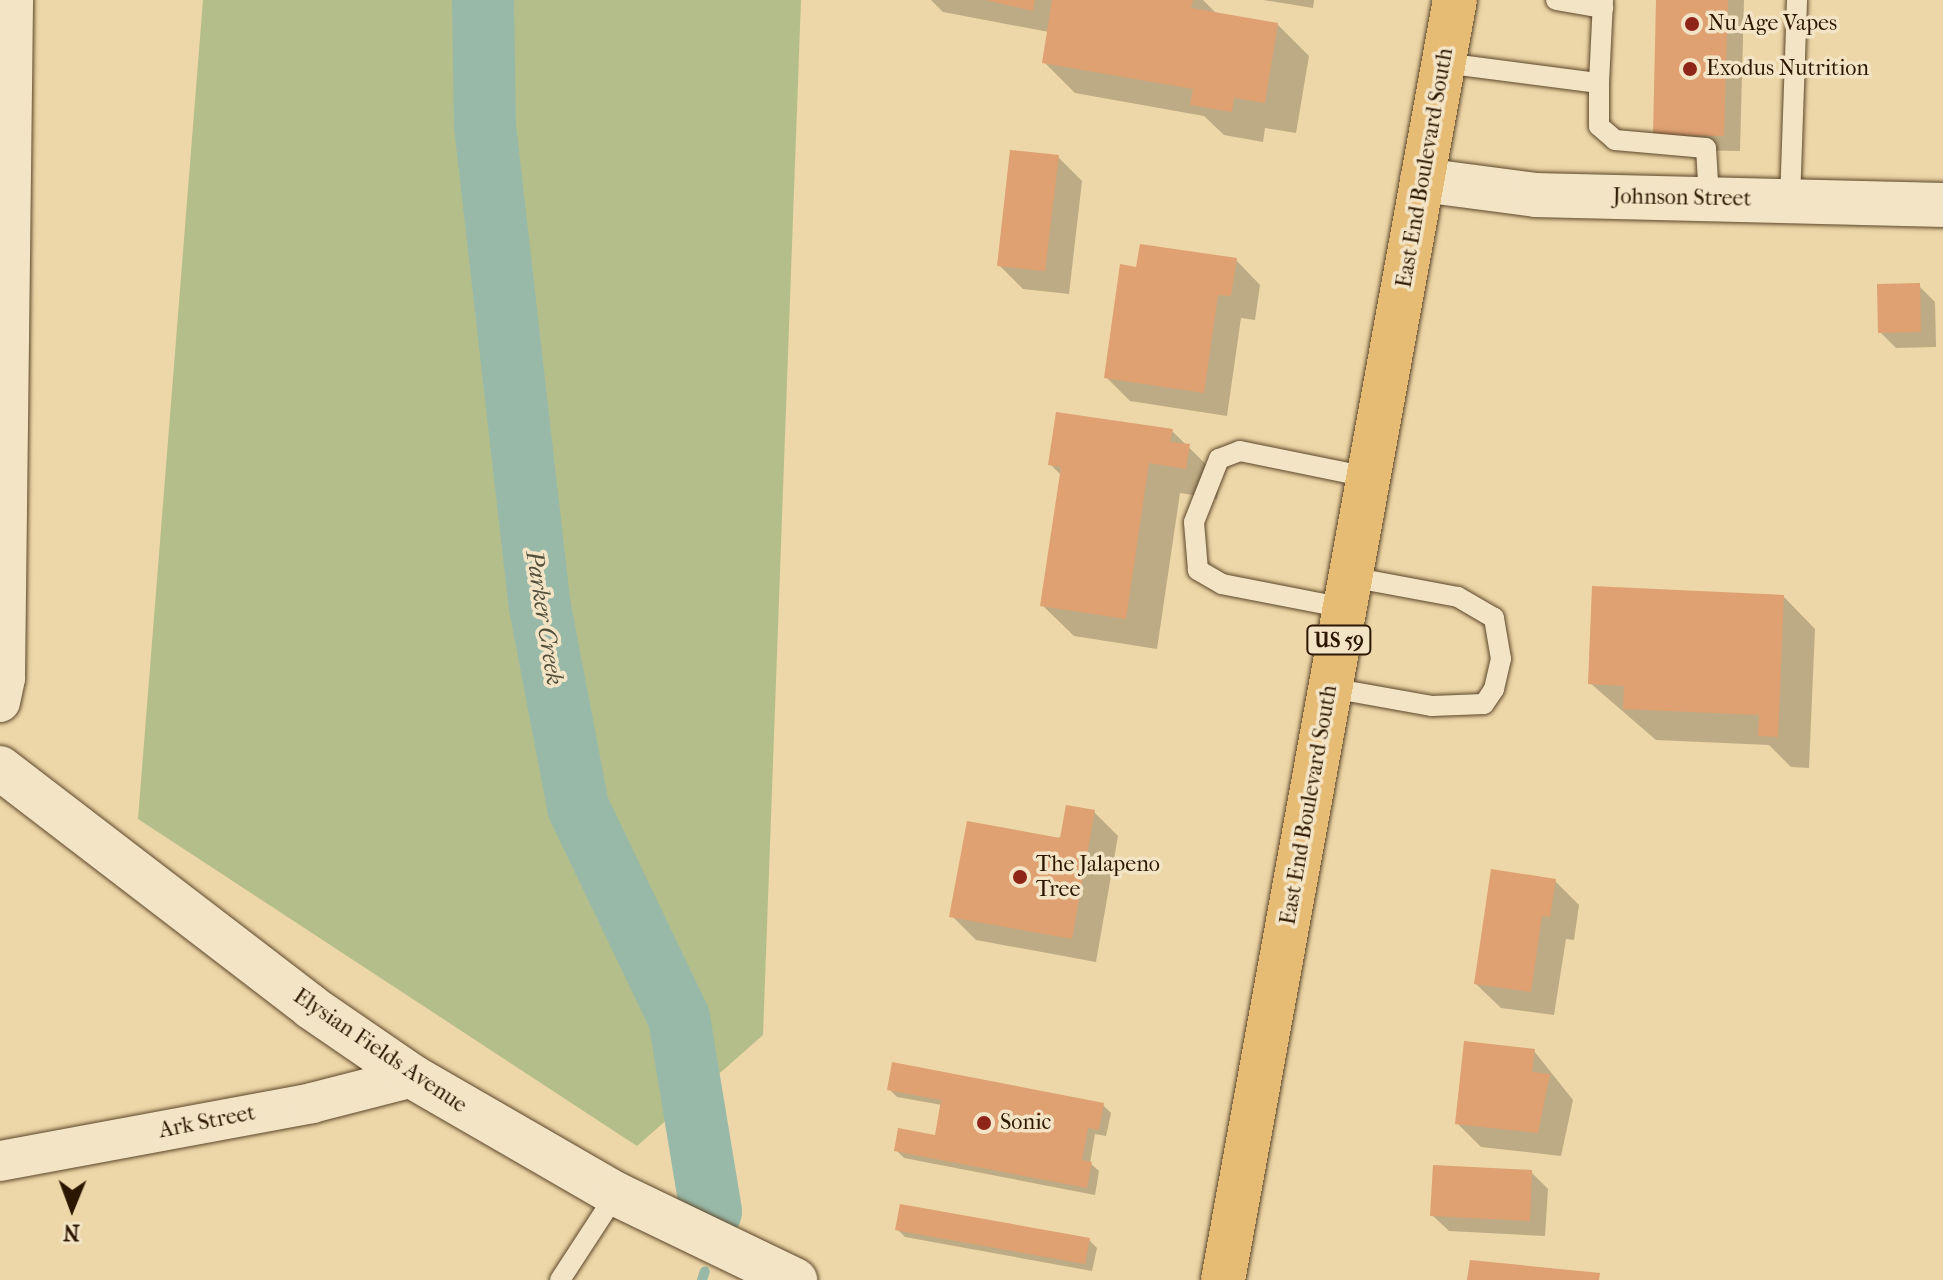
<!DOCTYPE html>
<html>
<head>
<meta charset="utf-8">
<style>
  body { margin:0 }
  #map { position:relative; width:1943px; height:1280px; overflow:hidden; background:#edd6a7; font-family:"IM FELL French Canon",serif }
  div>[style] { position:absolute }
  .green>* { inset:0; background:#b4be8a }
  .shadow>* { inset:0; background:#0003 }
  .stream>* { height:10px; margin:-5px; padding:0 5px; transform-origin:5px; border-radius:5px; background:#99b9a8 }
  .river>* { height:62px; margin:-31px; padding:0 31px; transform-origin:31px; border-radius:31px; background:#99b9a8 }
  .building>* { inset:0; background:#dfa072 }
  .roads { filter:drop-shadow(0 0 2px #5c462a) drop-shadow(0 0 2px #5c462a) }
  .service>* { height:20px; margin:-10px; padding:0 10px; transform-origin:10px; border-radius:10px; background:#f3e4c6 }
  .minor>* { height:40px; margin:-20px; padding:0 20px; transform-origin:20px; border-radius:20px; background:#f3e4c6 }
  .tertiary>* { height:44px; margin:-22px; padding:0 22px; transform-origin:22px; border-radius:22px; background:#f3e4c6 }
  .trunk>* { height:44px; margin:-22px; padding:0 22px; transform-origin:22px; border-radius:22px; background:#e6bb74 }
  .dots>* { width:22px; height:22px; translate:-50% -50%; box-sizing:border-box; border:4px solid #f3e4c6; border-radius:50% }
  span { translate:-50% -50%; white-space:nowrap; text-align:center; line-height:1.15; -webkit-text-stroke:7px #f3e4c6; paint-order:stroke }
  .shield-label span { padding:2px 6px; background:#f3e4c6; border:2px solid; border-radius:6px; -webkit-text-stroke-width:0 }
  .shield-label { font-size:20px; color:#2c1600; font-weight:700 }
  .poi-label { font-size:22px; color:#2c1600 }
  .left { translate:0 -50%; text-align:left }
  .street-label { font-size:22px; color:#2c1600 }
  .water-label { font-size:24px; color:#524f3b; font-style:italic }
  .north { position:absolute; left:32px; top:1168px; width:80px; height:80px; -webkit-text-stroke:6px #f3e4c6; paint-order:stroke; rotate:181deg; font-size:22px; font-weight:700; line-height:32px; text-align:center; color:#2c1600 }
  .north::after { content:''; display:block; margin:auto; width:28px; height:36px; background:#2c1600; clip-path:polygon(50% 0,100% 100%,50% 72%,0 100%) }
</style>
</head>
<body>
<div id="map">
  <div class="green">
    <i style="clip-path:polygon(203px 0,801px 0,763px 1035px,637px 1146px,138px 819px)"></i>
  </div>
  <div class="shadow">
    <i style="clip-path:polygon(931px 0,1203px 0,1218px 15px,1278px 25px,1309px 56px,1296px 133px,1265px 128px,1263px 142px,1224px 135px,1204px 116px,1075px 93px,1044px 62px,1049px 32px,943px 12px)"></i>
    <i style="clip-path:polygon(1263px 0,1314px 0,1313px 8px)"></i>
    <i style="clip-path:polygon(1658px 0,1744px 0,1740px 151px,1671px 150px)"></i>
    <i style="clip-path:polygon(1058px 157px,1082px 181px,1069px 294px,1023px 289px,999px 265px)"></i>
    <i style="clip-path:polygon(1236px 260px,1260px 285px,1255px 320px,1241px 318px,1227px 416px,1130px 401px,1106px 377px,1138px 269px)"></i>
    <i style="clip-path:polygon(1919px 286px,1935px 302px,1936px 347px,1896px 348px,1880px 332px)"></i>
    <i style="clip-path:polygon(1172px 431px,1220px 478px,1217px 499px,1180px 493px,1157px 649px,1074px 636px,1042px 605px,1061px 475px,1050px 464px)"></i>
    <i style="clip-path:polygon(1784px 597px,1815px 629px,1809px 768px,1791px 767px,1769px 745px,1656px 740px,1590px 683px)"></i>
    <i style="clip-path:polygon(1094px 812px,1118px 836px,1096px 962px,976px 940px,952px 916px)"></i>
    <i style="clip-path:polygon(1555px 881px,1579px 905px,1574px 940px,1566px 939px,1554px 1015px,1501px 1008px,1476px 984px)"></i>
    <i style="clip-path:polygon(1534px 1051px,1573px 1100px,1561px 1156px,1481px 1147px,1457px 1123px)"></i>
    <i style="clip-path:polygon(889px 1089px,1103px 1105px,1111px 1113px,1106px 1136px,1095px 1134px,1090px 1163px,1099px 1171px,1095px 1195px,904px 1158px,896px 1150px,941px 1138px,942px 1105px,897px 1097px)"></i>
    <i style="clip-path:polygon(1531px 1172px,1548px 1189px,1545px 1236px,1449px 1231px,1432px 1215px)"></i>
    <i style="clip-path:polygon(897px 1229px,1089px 1240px,1097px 1248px,1092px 1271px,905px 1237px)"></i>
  </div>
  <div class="stream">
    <i style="left:702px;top:1280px;width:9px;rotate:-72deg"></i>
  </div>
  <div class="river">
    <i style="left:483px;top:0;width:126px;rotate:89.1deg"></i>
    <i style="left:485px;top:126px;width:484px;rotate:83.5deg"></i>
    <i style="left:540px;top:607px;width:204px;rotate:79.2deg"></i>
    <i style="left:578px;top:807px;width:234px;rotate:64.4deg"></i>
    <i style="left:679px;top:1018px;width:196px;rotate:80.6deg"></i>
  </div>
  <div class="building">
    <i style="clip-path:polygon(985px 0,1035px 0,1033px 11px)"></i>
    <i style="clip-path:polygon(1052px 0,1193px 0,1191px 8px,1278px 23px,1265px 103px,1234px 98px,1232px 112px,1190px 105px,1193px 89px,1042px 63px)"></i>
    <i style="clip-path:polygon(1656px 0,1728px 0,1724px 136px,1653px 135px)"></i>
    <i style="clip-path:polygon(1010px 150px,1059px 155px,1045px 271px,997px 266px)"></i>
    <i style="clip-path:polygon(1140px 244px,1237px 258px,1231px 296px,1218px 295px,1204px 393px,1104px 378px,1120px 264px,1136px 267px)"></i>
    <i style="clip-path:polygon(1920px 283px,1921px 332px,1878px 333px,1877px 284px)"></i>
    <i style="clip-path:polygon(1056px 412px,1173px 429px,1170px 442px,1190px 444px,1186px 469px,1149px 463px,1126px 619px,1040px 606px,1061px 467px,1048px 465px)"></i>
    <i style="clip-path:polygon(1592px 586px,1784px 595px,1778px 737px,1758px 736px,1759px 715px,1623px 709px,1624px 686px,1588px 684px)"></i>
    <i style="clip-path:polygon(1066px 805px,1095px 810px,1072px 939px,949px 917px,967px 821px,1060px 838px)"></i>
    <i style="clip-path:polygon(1491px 869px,1556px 879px,1550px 917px,1542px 916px,1531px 992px,1474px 984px)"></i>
    <i style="clip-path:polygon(1464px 1041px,1535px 1049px,1532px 1072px,1550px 1074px,1538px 1133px,1455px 1124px)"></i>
    <i style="clip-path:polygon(892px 1062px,1104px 1103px,1099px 1130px,1088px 1128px,1082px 1160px,1092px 1162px,1087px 1188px,894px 1151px,898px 1128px,935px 1135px,941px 1100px,887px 1090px)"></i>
    <i style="clip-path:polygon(1433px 1165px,1532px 1170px,1530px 1221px,1430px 1216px)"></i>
    <i style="clip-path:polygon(900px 1204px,1090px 1238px,1085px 1264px,895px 1230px)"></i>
    <i style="clip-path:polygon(1470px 1260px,1600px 1273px,1599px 1280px,1467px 1280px)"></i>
  </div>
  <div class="roads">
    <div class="service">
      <i style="left:1556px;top:0;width:48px;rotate:9.7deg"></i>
      <i style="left:1444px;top:63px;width:156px;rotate:7.4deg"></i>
      <i style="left:1599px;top:83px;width:83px;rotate:-87.2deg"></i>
      <i style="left:1599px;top:83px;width:43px;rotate:90deg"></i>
      <i style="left:1599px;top:126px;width:21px;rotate:41deg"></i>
      <i style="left:1615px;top:140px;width:91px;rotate:5deg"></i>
      <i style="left:1706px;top:148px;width:51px;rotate:86.6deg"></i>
      <i style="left:1790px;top:201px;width:201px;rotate:-88deg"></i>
      <i style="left:1345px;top:608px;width:125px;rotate:-169deg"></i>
      <i style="left:1222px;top:584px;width:28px;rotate:-150deg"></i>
      <i style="left:1198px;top:570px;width:48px;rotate:-94.8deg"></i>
      <i style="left:1194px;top:522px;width:68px;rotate:-68.4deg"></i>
      <i style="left:1219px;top:459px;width:22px;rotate:-21deg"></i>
      <i style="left:1240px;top:451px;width:131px;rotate:11.5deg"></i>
      <i style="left:1331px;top:688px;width:103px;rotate:10.1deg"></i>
      <i style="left:1432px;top:706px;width:52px;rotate:-2.2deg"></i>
      <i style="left:1484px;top:704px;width:18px;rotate:-56deg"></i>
      <i style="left:1494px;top:689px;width:31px;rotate:-77deg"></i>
      <i style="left:1501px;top:659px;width:42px;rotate:-99.7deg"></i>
      <i style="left:1494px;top:618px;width:42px;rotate:-149.7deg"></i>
      <i style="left:1458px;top:597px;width:110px;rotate:-169.5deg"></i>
      <i style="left:560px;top:1280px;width:103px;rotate:-56.9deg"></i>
    </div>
    <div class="minor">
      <i style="left:0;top:702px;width:25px;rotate:-78deg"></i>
      <i style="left:5px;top:678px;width:678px;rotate:-89.32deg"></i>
      <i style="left:0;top:1161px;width:317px;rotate:-10.5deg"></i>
      <i style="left:312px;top:1103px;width:104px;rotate:-14.4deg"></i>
    </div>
    <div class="tertiary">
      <i style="left:1422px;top:180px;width:115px;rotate:7.5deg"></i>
      <i style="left:1536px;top:195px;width:407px;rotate:1.4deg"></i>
      <i style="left:0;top:768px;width:392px;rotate:37.5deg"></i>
      <i style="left:311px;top:1007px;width:124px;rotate:34.5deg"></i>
      <i style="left:413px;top:1077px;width:234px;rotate:30deg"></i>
      <i style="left:616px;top:1194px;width:199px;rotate:25.7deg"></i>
    </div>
    <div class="trunk">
      <i style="left:1223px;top:1280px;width:1301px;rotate:-79.73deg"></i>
    </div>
  </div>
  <div class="dots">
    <i style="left:1692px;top:24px;background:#8f2418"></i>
    <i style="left:1690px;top:69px;background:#8f2418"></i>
    <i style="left:1020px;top:877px;background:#8f2418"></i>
    <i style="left:984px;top:1123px;background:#8f2418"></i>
  </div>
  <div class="shield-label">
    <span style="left:1339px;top:640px">US 59</span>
  </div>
  <div class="poi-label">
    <span class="left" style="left:1708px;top:24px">Nu Age Vapes</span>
    <span class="left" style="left:1706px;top:69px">Exodus Nutrition</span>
    <span class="left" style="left:1036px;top:877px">The Jalapeno<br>Tree</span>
    <span class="left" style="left:1000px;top:1123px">Sonic</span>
  </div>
  <div class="street-label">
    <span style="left:1425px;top:168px;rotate:-80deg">East End Boulevard South</span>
    <span style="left:1682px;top:198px;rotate:1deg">Johnson Street</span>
    <span style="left:1309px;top:805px;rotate:-80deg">East End Boulevard South</span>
    <span style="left:380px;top:1051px;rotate:34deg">Elysian Fields Avenue</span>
    <span style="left:207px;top:1122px;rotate:-11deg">Ark Street</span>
  </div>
  <div class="water-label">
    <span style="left:544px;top:618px;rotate:81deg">Parker Creek</span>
  </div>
  <div class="north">N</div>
</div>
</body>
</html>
